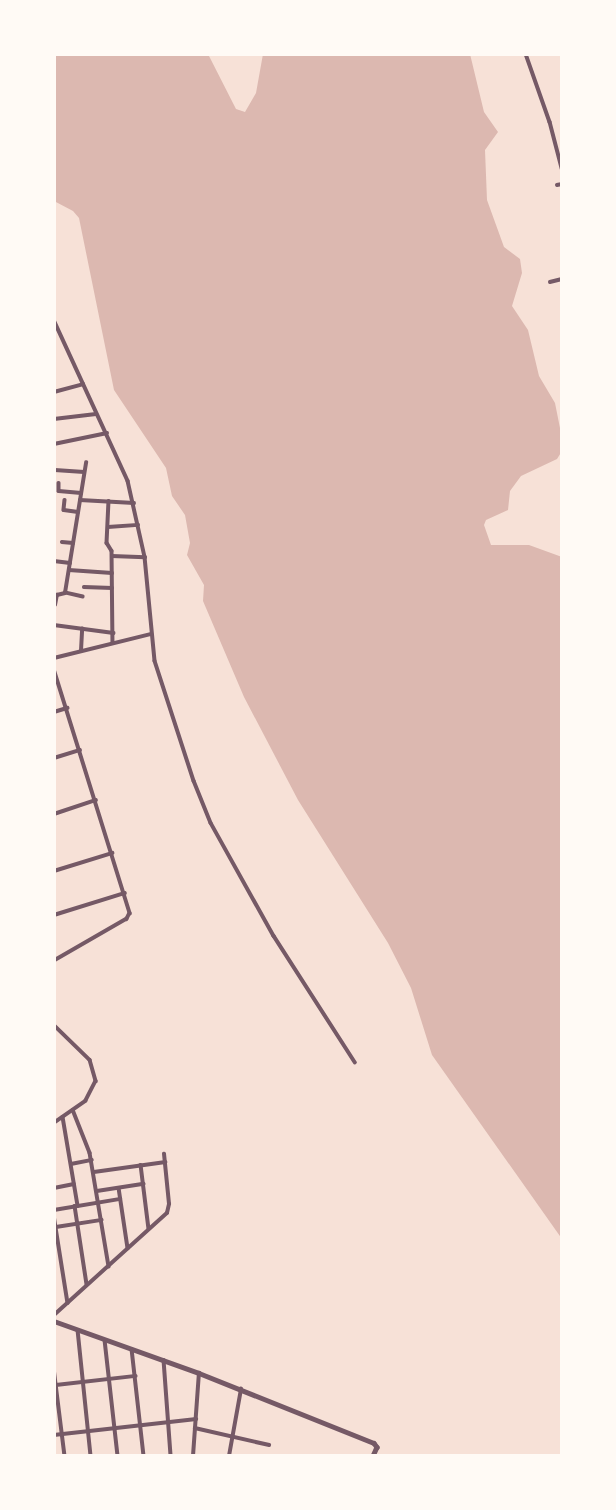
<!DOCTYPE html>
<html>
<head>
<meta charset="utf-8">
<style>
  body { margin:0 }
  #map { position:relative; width:616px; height:1510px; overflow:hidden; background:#f7e1d7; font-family:Literata,serif }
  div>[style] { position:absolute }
  .water>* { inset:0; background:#dcb8b0 }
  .minor>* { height:3.5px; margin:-1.75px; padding:0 1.75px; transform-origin:1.75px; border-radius:1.75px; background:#755966 }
  .tertiary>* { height:4.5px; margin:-2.25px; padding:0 2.25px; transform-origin:2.25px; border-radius:2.25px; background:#755966 }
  span { translate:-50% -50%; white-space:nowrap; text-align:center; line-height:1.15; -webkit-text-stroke:7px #fffaf5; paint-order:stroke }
  .frame { position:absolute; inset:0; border:56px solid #fffaf5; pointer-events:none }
</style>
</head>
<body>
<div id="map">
  <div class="water">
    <i style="clip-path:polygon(54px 54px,208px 54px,236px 109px,245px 112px,256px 93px,263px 54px,470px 54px,484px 112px,498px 132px,485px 150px,487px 200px,504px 247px,520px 259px,522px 273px,512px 306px,528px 330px,539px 376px,555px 403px,562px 438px,562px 451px,557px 459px,521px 476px,510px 491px,508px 510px,486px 520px,484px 525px,491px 545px,529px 545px,562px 557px,562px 1239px,432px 1055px,411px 988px,388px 943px,298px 800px,244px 697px,203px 601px,204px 585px,187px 555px,190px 543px,185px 515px,172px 496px,166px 468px,114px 390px,79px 218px,73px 211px,54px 201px)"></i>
  </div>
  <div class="minor">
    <i style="left:526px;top:54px;width:72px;rotate:70.6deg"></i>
    <i style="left:550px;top:122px;width:48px;rotate:75.4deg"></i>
    <i style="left:557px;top:185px;width:5px;rotate:-11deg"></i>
    <i style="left:550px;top:282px;width:12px;rotate:-14deg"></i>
    <i style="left:54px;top:320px;width:177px;rotate:65.3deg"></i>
    <i style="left:128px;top:481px;width:78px;rotate:77.4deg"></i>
    <i style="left:145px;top:557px;width:104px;rotate:84.5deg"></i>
    <i style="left:155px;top:661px;width:126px;rotate:72deg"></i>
    <i style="left:194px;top:781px;width:45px;rotate:68deg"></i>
    <i style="left:211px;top:823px;width:129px;rotate:60.9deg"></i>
    <i style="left:274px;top:936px;width:150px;rotate:57.3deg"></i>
    <i style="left:54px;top:392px;width:30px;rotate:-15deg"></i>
    <i style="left:54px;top:419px;width:42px;rotate:-6.8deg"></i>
    <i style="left:54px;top:444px;width:54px;rotate:-11.7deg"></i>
    <i style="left:55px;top:470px;width:29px;rotate:4deg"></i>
    <i style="left:59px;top:483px;width:8px;rotate:90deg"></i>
    <i style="left:59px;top:491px;width:22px;rotate:5deg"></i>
    <i style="left:65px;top:500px;width:10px;rotate:96deg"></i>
    <i style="left:64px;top:510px;width:14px;rotate:8deg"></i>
    <i style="left:80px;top:500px;width:54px;rotate:3.2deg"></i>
    <i style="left:109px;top:501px;width:42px;rotate:92.7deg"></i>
    <i style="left:107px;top:543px;width:9px;rotate:58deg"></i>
    <i style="left:112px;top:551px;width:92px;rotate:89.4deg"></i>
    <i style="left:54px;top:513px;width:15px;rotate:90deg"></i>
    <i style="left:108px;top:527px;width:30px;rotate:-4deg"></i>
    <i style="left:62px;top:542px;width:11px;rotate:5deg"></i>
    <i style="left:112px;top:556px;width:33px;rotate:2deg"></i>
    <i style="left:54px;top:561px;width:16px;rotate:7deg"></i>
    <i style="left:69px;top:570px;width:43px;rotate:4deg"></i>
    <i style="left:84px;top:587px;width:28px;rotate:2deg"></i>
    <i style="left:83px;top:597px;width:18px;rotate:-167deg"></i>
    <i style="left:65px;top:593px;width:132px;rotate:-80.8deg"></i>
    <i style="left:55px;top:605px;width:10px;rotate:-79deg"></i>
    <i style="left:57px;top:595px;width:8px;rotate:-14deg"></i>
    <i style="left:54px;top:625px;width:60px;rotate:7.7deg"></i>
    <i style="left:81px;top:651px;width:22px;rotate:-87deg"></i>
    <i style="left:54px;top:658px;width:100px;rotate:-13.9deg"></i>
    <i style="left:54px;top:669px;width:256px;rotate:72.7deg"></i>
    <i style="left:130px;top:913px;width:7px;rotate:117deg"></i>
    <i style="left:127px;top:919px;width:84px;rotate:150.1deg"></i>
    <i style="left:54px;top:712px;width:14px;rotate:-17deg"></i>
    <i style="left:54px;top:758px;width:27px;rotate:-17deg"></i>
    <i style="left:54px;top:814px;width:44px;rotate:-18.4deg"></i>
    <i style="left:54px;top:871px;width:61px;rotate:-17.2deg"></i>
    <i style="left:54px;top:915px;width:74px;rotate:-17.2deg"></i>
    <i style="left:54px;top:1025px;width:50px;rotate:44.2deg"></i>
    <i style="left:90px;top:1060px;width:22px;rotate:74deg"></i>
    <i style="left:96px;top:1081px;width:22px;rotate:117deg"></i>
    <i style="left:86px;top:1101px;width:39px;rotate:145deg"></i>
    <i style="left:73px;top:1110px;width:46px;rotate:68.4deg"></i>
    <i style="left:90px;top:1153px;width:115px;rotate:80.5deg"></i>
    <i style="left:63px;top:1117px;width:90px;rotate:80.4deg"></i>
    <i style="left:71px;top:1164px;width:21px;rotate:-11deg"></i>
    <i style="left:141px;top:1165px;width:64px;rotate:82.9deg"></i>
    <i style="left:94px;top:1172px;width:72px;rotate:-8deg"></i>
    <i style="left:54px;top:1188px;width:20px;rotate:-11deg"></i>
    <i style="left:119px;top:1188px;width:61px;rotate:81.5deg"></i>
    <i style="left:97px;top:1191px;width:47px;rotate:-8.7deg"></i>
    <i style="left:75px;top:1206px;width:79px;rotate:81.3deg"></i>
    <i style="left:54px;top:1210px;width:67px;rotate:-9.5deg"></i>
    <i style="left:54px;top:1215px;width:89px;rotate:81deg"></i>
    <i style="left:56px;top:1227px;width:46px;rotate:-8.8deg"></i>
    <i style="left:54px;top:1315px;width:152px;rotate:-42.1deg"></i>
    <i style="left:167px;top:1213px;width:9px;rotate:-77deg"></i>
    <i style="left:169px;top:1204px;width:50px;rotate:-95.7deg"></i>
    <i style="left:78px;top:1330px;width:127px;rotate:84.1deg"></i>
    <i style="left:105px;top:1340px;width:117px;rotate:83.6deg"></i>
    <i style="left:132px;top:1349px;width:108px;rotate:83.6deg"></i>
    <i style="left:164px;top:1360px;width:96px;rotate:85.8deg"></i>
    <i style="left:54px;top:1368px;width:89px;rotate:82.9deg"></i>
    <i style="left:56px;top:1385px;width:80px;rotate:-6.5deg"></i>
    <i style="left:195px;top:1428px;width:76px;rotate:12.9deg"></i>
    <i style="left:54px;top:1435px;width:143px;rotate:-6.4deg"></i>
    <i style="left:193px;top:1456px;width:83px;rotate:-85.9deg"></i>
    <i style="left:229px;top:1456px;width:68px;rotate:-79.8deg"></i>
  </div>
  <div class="tertiary">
    <i style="left:54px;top:1321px;width:154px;rotate:19.7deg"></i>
    <i style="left:199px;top:1373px;width:188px;rotate:21.8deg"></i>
    <i style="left:374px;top:1443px;width:5px;rotate:53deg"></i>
    <i style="left:377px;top:1447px;width:10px;rotate:114deg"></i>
  </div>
  <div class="frame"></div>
</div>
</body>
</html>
